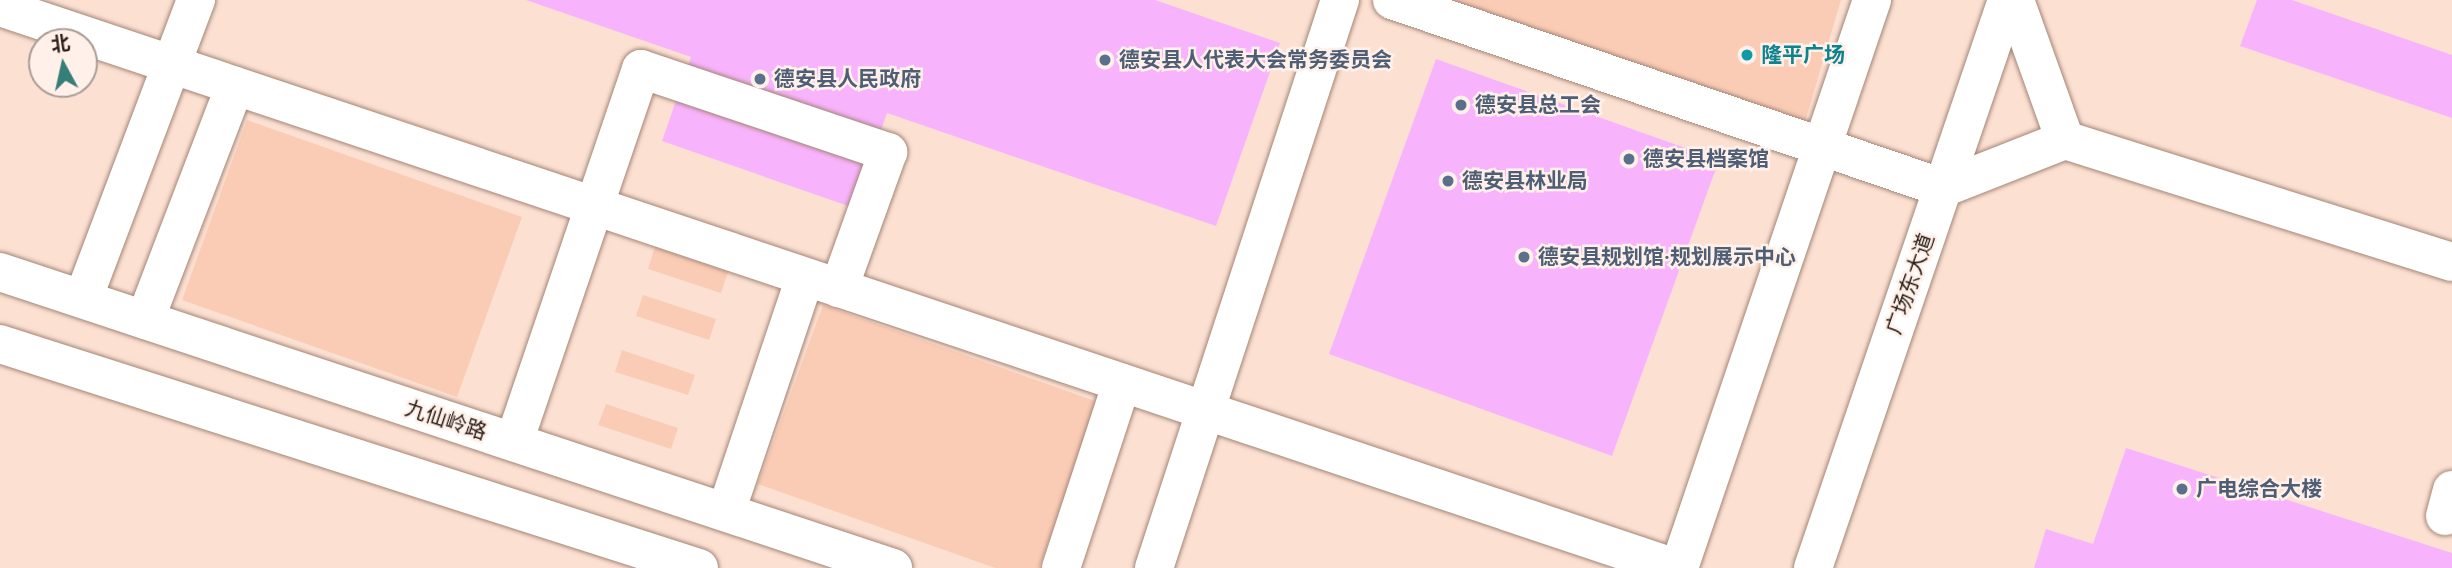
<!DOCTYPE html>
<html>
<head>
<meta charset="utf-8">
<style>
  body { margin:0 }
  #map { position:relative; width:2452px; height:568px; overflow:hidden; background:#fce1d3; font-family:"Roboto Condensed","Noto Sans SC",sans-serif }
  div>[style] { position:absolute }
  .green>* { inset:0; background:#faccb5 }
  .building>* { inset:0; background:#f8b3fd }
  .roads { filter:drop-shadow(0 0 2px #a48575) drop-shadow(0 0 2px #a48575) }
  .minor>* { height:38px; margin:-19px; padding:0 19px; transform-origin:19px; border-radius:19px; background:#fff }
  .major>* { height:38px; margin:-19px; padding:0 19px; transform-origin:19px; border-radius:19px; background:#fff }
  .dots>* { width:19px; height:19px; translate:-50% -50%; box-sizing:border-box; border:4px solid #fff1ea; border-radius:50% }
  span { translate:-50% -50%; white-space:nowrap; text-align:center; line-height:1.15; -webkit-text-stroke:5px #fff1ea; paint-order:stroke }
  .culture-label { font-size:21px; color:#0d838f; font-weight:700 }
  .left { translate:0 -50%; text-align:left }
  .service-label { font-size:21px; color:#4e5e75; font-weight:700 }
  .street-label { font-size:21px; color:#291d17 }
  .north { position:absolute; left:28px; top:28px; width:70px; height:70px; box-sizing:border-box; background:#fff1ea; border:2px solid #a99c96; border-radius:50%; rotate:352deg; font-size:19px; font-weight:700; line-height:28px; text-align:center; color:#291d17 }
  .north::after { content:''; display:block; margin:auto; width:24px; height:32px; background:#367e78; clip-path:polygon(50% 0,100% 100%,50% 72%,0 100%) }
</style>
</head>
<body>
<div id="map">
  <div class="green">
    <i style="clip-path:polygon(1447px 0,1841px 0,1804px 125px)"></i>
    <i style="clip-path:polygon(247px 120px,522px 217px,457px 397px,182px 300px)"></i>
    <i style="clip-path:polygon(655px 247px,728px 272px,721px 293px,648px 269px)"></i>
    <i style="clip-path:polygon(643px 295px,716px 319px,709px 340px,636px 316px)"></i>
    <i style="clip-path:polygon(823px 305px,1098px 402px,1039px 568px,995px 568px,758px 484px)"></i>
    <i style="clip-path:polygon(622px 350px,695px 375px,688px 395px,615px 372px)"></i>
    <i style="clip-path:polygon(606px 404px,678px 428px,671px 449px,598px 425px)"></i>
  </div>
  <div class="building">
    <i style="clip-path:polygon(526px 0,1155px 0,1280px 43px,1216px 226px,887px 113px,854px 208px,662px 141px,691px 57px)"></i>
    <i style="clip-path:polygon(2257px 0,2292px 0,2452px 55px,2452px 118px,2240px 46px)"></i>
    <i style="clip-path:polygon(1436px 59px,1719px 160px,1612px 456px,1329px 354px)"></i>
    <i style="clip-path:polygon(2126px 448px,2452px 553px,2452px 568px,2034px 568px,2046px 529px,2093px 544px)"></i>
  </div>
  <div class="roads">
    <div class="minor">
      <i style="left:1392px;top:0;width:582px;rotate:18.84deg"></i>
      <i style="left:1943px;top:188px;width:131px;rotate:-21.5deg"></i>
      <i style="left:2065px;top:140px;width:149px;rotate:-109.7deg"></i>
      <i style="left:0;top:7px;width:1767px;rotate:18.51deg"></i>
      <i style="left:2065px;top:140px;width:406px;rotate:17.5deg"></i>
      <i style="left:0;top:272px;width:941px;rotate:18.34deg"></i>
      <i style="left:83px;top:299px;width:320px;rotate:-69.3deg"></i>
      <i style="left:145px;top:320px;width:251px;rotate:-69deg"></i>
      <i style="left:0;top:344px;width:734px;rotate:17.77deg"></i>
      <i style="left:514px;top:442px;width:394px;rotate:-71.2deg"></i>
      <i style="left:641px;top:69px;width:261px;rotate:18.6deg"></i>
      <i style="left:888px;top:152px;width:145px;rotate:109.8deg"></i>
      <i style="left:726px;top:512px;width:248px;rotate:-71.4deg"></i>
      <i style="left:2445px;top:516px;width:27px;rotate:-75deg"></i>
      <i style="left:1061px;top:568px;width:195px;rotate:-71.8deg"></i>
      <i style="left:1154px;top:568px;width:598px;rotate:-71.87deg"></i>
    </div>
    <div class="major">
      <i style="left:1679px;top:568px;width:600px;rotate:-71.23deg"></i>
      <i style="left:1813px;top:568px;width:600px;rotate:-71.14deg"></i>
    </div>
  </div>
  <div class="dots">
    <i style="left:1747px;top:55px;background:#0f9aa8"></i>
    <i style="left:1105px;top:60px;background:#5c6f8a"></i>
    <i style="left:760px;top:79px;background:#5c6f8a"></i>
    <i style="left:1461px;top:105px;background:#5c6f8a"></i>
    <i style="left:1629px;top:159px;background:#5c6f8a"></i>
    <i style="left:1448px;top:181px;background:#5c6f8a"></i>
    <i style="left:1524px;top:257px;background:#5c6f8a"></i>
    <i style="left:2182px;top:489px;background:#5c6f8a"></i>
  </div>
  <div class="culture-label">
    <span class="left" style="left:1761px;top:55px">隆平广场</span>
  </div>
  <div class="service-label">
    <span class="left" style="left:1119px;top:60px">德安县人代表大会常务委员会</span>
    <span class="left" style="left:774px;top:79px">德安县人民政府</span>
    <span class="left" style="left:1475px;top:105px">德安县总工会</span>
    <span class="left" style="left:1643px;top:159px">德安县档案馆</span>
    <span class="left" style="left:1462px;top:181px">德安县林业局</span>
    <span class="left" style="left:1538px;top:257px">德安县规划馆·规划展示中心</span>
    <span class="left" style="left:2196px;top:489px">广电综合大楼</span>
  </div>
  <div class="street-label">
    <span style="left:1910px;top:284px;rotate:-71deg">广场东大道</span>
    <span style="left:446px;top:420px;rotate:18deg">九仙岭路</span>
  </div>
  <div class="north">北</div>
</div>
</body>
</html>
